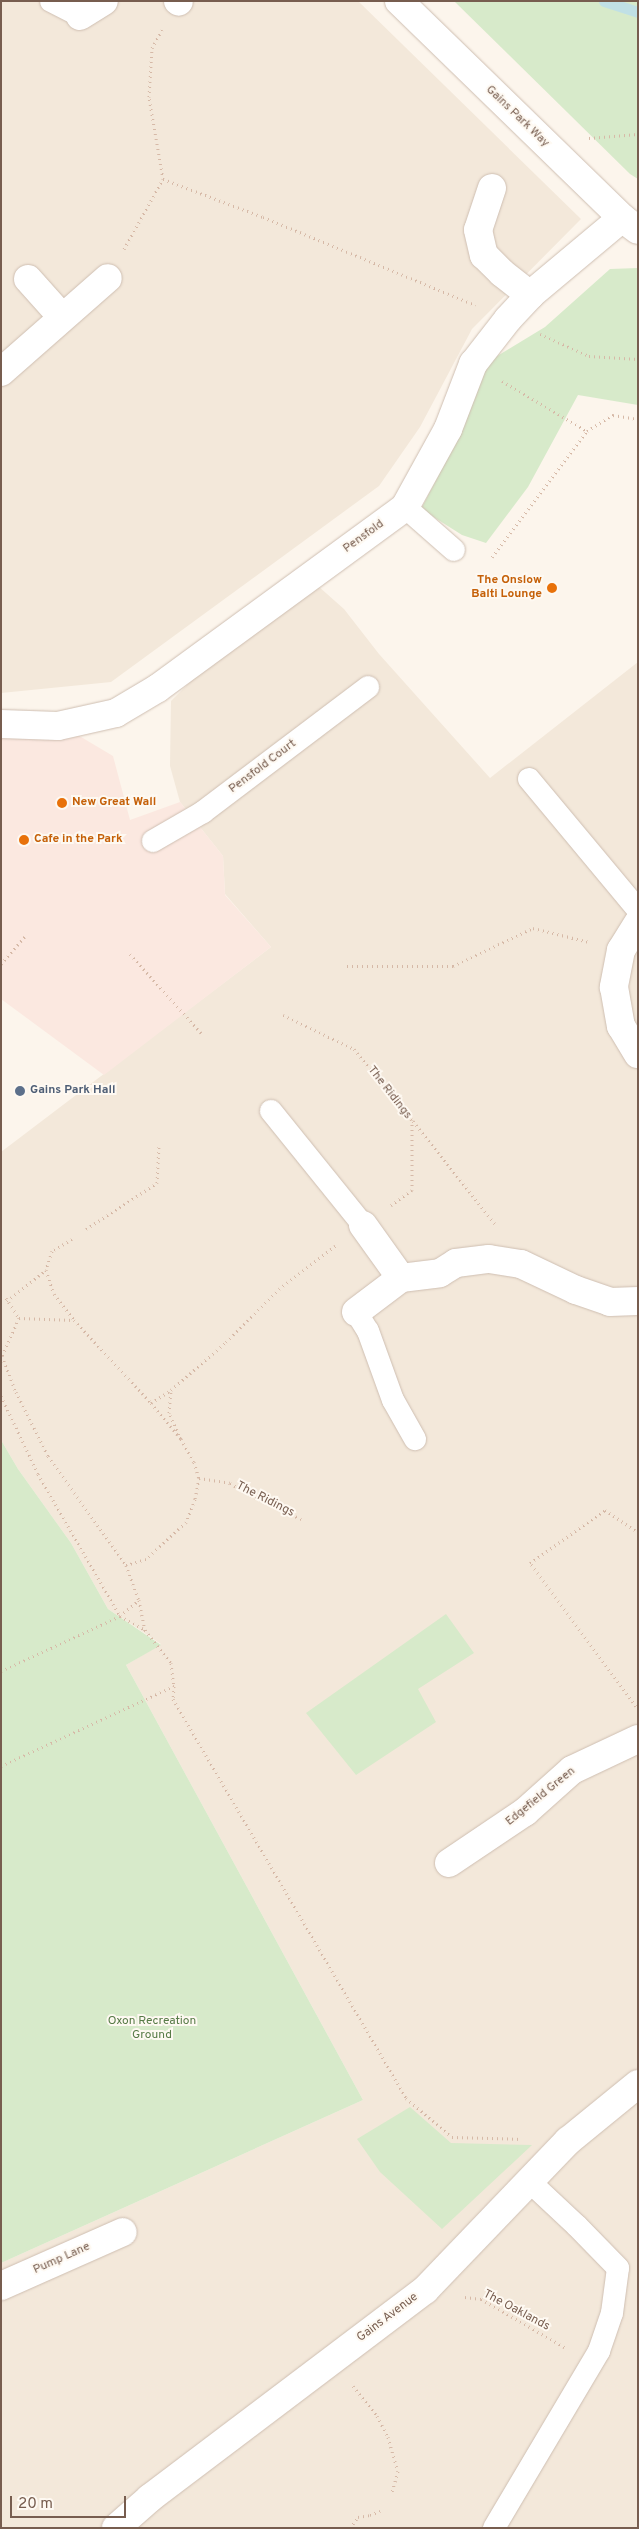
<!DOCTYPE html>
<html>
<head>
<meta charset="utf-8">
<style>
  body { margin:0 }
  #map { position:relative; width:639px; height:2529px; overflow:hidden; background:#fcf5ec; font-family:Overpass,sans-serif }
  div>[style] { position:absolute }
  .residential>* { inset:0; background:#f3e8da }
  .commercial>* { inset:0; background:#fbe8e0 }
  .green>* { inset:0; background:#d7eaca }
  .stream>* { height:11px; margin:-5.5px; padding:0 5.5px; transform-origin:5.5px; border-radius:5.5px; background:#c0e0e5 }
  .path>* { height:3px; margin-top:-1.5px; transform-origin:0; background:repeating-linear-gradient(90deg,#d6b9a7 0 1px,transparent 0 5px) }
  .roads { filter:drop-shadow(0 0 1px #cebeb1) drop-shadow(0 0 1px #cebeb1) }
  .service>* { height:22px; margin:-11px; padding:0 11px; transform-origin:11px; border-radius:11px; background:#fff }
  .minor>* { height:28px; margin:-14px; padding:0 14px; transform-origin:14px; border-radius:14px; background:#fff }
  .tertiary>* { height:28px; margin:-14px; padding:0 14px; transform-origin:14px; border-radius:14px; background:#fff }
  .dots>* { width:14px; height:14px; translate:-50% -50%; box-sizing:border-box; border:2px solid #fef9f2; border-radius:50% }
  span { translate:-50% -50%; white-space:nowrap; text-align:center; line-height:1.15; -webkit-text-stroke:4px #fef9f2; paint-order:stroke }
  .street-label { font-size:12px; color:#775d4f }
  .food-label { font-size:12px; color:#c56008; font-weight:700 }
  .right { translate:-100% -50%; text-align:right }
  .left { translate:0 -50%; text-align:left }
  .service-label { font-size:12px; color:#4e5e75; font-weight:700 }
  .park-label { font-size:12px; color:#577b47 }
  .frame { position:absolute; inset:0; border:2px solid #775d4f; pointer-events:none }
  .scale { position:absolute; left:10px; top:2496px; width:116px; height:22px; box-sizing:border-box; border:2px solid #775d4f; border-top:0; padding-left:6px; font-size:15px; line-height:18px; white-space:nowrap; color:#775d4f; -webkit-text-stroke:4px #fef9f2; paint-order:stroke }
</style>
</head>
<body>
<div id="map">
  <div class="residential">
    <i style="clip-path:polygon(1px 1px,358px 1px,581px 219px,472px 329px,420px 427px,379px 486px,111px 682px,1px 693px)"></i>
    <i style="clip-path:polygon(318px 586px,344px 609px,379px 654px,490px 778px,638px 662px,638px 2528px,1px 2528px,1px 2263px,363px 2100px,126px 1665px,161px 1644px,108px 1609px,71px 1543px,18px 1469px,1px 1440px,1px 1152px,271px 947px,225px 894px,223px 856px,180px 802px,170px 766px,171px 701px,211px 661px)"></i>
  </div>
  <div class="commercial">
    <i style="clip-path:polygon(1px 734px,76px 734px,113px 756px,130px 820px,180px 802px,223px 856px,225px 895px,271px 947px,104px 1075px,1px 999px)"></i>
  </div>
  <div class="green">
    <i style="clip-path:polygon(454px 1px,638px 1px,638px 179px,630px 174px)"></i>
    <i style="clip-path:polygon(638px 268px,638px 405px,578px 395px,528px 487px,486px 543px,462px 535px,421px 509px,449px 455px,484px 364px,545px 327px,610px 269px)"></i>
    <i style="clip-path:polygon(1px 1440px,18px 1469px,71px 1543px,108px 1609px,161px 1645px,126px 1665px,363px 2100px,1px 2263px)"></i>
    <i style="clip-path:polygon(446px 1614px,474px 1653px,418px 1689px,436px 1722px,356px 1775px,306px 1713px)"></i>
    <i style="clip-path:polygon(410px 2107px,451px 2143px,532px 2145px,442px 2229px,380px 2172px,357px 2139px)"></i>
  </div>
  <div class="stream">
    <i style="left:604px;top:1px;width:36px;rotate:18deg"></i>
  </div>
  <div class="path">
    <i style="left:589px;top:138px;width:49px;rotate:-4.7deg"></i>
    <i style="left:163px;top:179px;width:107px;rotate:20.8deg"></i>
    <i style="left:263px;top:217px;width:230px;rotate:22.5deg"></i>
    <i style="left:124px;top:249px;width:80px;rotate:-60.9deg"></i>
    <i style="left:163px;top:179px;width:83px;rotate:-99.7deg"></i>
    <i style="left:149px;top:97px;width:49px;rotate:-86.5deg"></i>
    <i style="left:152px;top:48px;width:21px;rotate:-61deg"></i>
    <i style="left:540px;top:334px;width:54px;rotate:24.2deg"></i>
    <i style="left:589px;top:356px;width:49px;rotate:3.5deg"></i>
    <i style="left:502px;top:381px;width:99px;rotate:30.5deg"></i>
    <i style="left:492px;top:557px;width:158px;rotate:-53deg"></i>
    <i style="left:587px;top:431px;width:31px;rotate:-32deg"></i>
    <i style="left:613px;top:415px;width:25px;rotate:9deg"></i>
    <i style="left:130px;top:954px;width:109px;rotate:48deg"></i>
    <i style="left:1px;top:964px;width:38px;rotate:-49deg"></i>
    <i style="left:347px;top:966px;width:106px"></i>
    <i style="left:453px;top:966px;width:89px;rotate:-25.4deg"></i>
    <i style="left:533px;top:928px;width:58px;rotate:14deg"></i>
    <i style="left:283px;top:1015px;width:79px;rotate:25.6deg"></i>
    <i style="left:354px;top:1049px;width:92px;rotate:50.8deg"></i>
    <i style="left:412px;top:1120px;width:70px;rotate:90deg"></i>
    <i style="left:412px;top:1190px;width:26px;rotate:144deg"></i>
    <i style="left:413px;top:1121px;width:133px;rotate:51.4deg"></i>
    <i style="left:86px;top:1229px;width:85px;rotate:-32.9deg"></i>
    <i style="left:157px;top:1183px;width:37px;rotate:-87deg"></i>
    <i style="left:72px;top:1239px;width:23px;rotate:149deg"></i>
    <i style="left:52px;top:1251px;width:20px;rotate:108deg"></i>
    <i style="left:46px;top:1270px;width:25px;rotate:72deg"></i>
    <i style="left:54px;top:1294px;width:33px;rotate:52deg"></i>
    <i style="left:1px;top:1298px;width:5px"></i>
    <i style="left:6px;top:1298px;width:24px;rotate:57deg"></i>
    <i style="left:19px;top:1318px;width:42px;rotate:114.1deg"></i>
    <i style="left:2px;top:1356px;width:39px;rotate:69deg"></i>
    <i style="left:16px;top:1392px;width:72px;rotate:63.4deg"></i>
    <i style="left:48px;top:1456px;width:134px;rotate:54.4deg"></i>
    <i style="left:126px;top:1565px;width:37px;rotate:70deg"></i>
    <i style="left:139px;top:1600px;width:31px;rotate:79deg"></i>
    <i style="left:7px;top:1301px;width:50px;rotate:-38.5deg"></i>
    <i style="left:19px;top:1318px;width:55px;rotate:2.1deg"></i>
    <i style="left:74px;top:1320px;width:113px;rotate:47.1deg"></i>
    <i style="left:151px;top:1403px;width:47px;rotate:50.2deg"></i>
    <i style="left:181px;top:1439px;width:26px;rotate:61deg"></i>
    <i style="left:194px;top:1462px;width:17px;rotate:73deg"></i>
    <i style="left:199px;top:1478px;width:21px;rotate:101deg"></i>
    <i style="left:195px;top:1499px;width:25px;rotate:111deg"></i>
    <i style="left:186px;top:1522px;width:54px;rotate:137.2deg"></i>
    <i style="left:146px;top:1559px;width:21px;rotate:163deg"></i>
    <i style="left:1px;top:1396px;width:86px;rotate:64.6deg"></i>
    <i style="left:38px;top:1474px;width:164px;rotate:60deg"></i>
    <i style="left:120px;top:1616px;width:29px;rotate:29deg"></i>
    <i style="left:145px;top:1630px;width:42px;rotate:51.8deg"></i>
    <i style="left:171px;top:1663px;width:23px;rotate:83deg"></i>
    <i style="left:174px;top:1686px;width:13px;rotate:94deg"></i>
    <i style="left:173px;top:1699px;width:462px;rotate:59.7deg"></i>
    <i style="left:406px;top:2098px;width:60px;rotate:40.3deg"></i>
    <i style="left:452px;top:2137px;width:70px;rotate:1.6deg"></i>
    <i style="left:151px;top:1403px;width:24px;rotate:-33deg"></i>
    <i style="left:181px;top:1439px;width:29px;rotate:-115deg"></i>
    <i style="left:169px;top:1413px;width:23px;rotate:-85deg"></i>
    <i style="left:171px;top:1390px;width:73px;rotate:-41.1deg"></i>
    <i style="left:226px;top:1342px;width:75px;rotate:-45deg"></i>
    <i style="left:279px;top:1289px;width:71px;rotate:-37.5deg"></i>
    <i style="left:199px;top:1478px;width:31px;rotate:9deg"></i>
    <i style="left:230px;top:1483px;width:19px;rotate:32deg"></i>
    <i style="left:246px;top:1493px;width:61px;rotate:25.3deg"></i>
    <i style="left:1px;top:1671px;width:131px;rotate:-24.8deg"></i>
    <i style="left:120px;top:1616px;width:25px;rotate:-40deg"></i>
    <i style="left:636px;top:1706px;width:178px;rotate:-126.5deg"></i>
    <i style="left:530px;top:1563px;width:92px;rotate:-35.2deg"></i>
    <i style="left:605px;top:1510px;width:40px;rotate:34deg"></i>
    <i style="left:1px;top:1766px;width:191px;rotate:-24.8deg"></i>
    <i style="left:465px;top:2297px;width:16px;rotate:7deg"></i>
    <i style="left:481px;top:2299px;width:98px;rotate:30deg"></i>
    <i style="left:353px;top:2386px;width:38px;rotate:51deg"></i>
    <i style="left:377px;top:2416px;width:24px;rotate:62deg"></i>
    <i style="left:388px;top:2437px;width:35px;rotate:74deg"></i>
    <i style="left:398px;top:2471px;width:22px;rotate:106deg"></i>
    <i style="left:350px;top:2528px;width:14px;rotate:-54deg"></i>
    <i style="left:358px;top:2517px;width:12px;rotate:-9deg"></i>
    <i style="left:370px;top:2515px;width:11px;rotate:-22deg"></i>
  </div>
  <div class="roads">
    <div class="service">
      <i style="left:51px;top:1px;width:33px;rotate:27deg"></i>
      <i style="left:405px;top:507px;width:65px;rotate:41.3deg"></i>
      <i style="left:529px;top:779px;width:170px;rotate:50.2deg"></i>
      <i style="left:153px;top:841px;width:58px;rotate:-30.1deg"></i>
      <i style="left:203px;top:812px;width:207px;rotate:-37.1deg"></i>
      <i style="left:271px;top:1111px;width:146px;rotate:51.1deg"></i>
      <i style="left:356px;top:1312px;width:22px;rotate:58deg"></i>
      <i style="left:368px;top:1331px;width:73px;rotate:70.1deg"></i>
      <i style="left:393px;top:1400px;width:45px;rotate:60.6deg"></i>
      <i style="left:494px;top:2528px;width:206px;rotate:-59.3deg"></i>
      <i style="left:599px;top:2351px;width:40px;rotate:-71.1deg"></i>
      <i style="left:612px;top:2313px;width:45px;rotate:-82.4deg"></i>
      <i style="left:618px;top:2268px;width:59px;rotate:-134.3deg"></i>
      <i style="left:577px;top:2226px;width:64px;rotate:-136.9deg"></i>
    </div>
    <div class="minor">
      <i style="left:178px;top:1px;width:1px;rotate:45deg"></i>
      <i style="left:80px;top:16px;width:28px;rotate:-32deg"></i>
      <i style="left:492px;top:188px;width:44px;rotate:108.4deg"></i>
      <i style="left:478px;top:230px;width:26px;rotate:77deg"></i>
      <i style="left:484px;top:255px;width:25px;rotate:45deg"></i>
      <i style="left:502px;top:273px;width:36px;rotate:38deg"></i>
      <i style="left:28px;top:279px;width:51px;rotate:48.2deg"></i>
      <i style="left:1px;top:372px;width:142px;rotate:-41.3deg"></i>
      <i style="left:1px;top:724px;width:57px;rotate:2deg"></i>
      <i style="left:58px;top:726px;width:59px;rotate:-12.6deg"></i>
      <i style="left:116px;top:713px;width:49px;rotate:-30.8deg"></i>
      <i style="left:158px;top:688px;width:306px;rotate:-36.2deg"></i>
      <i style="left:405px;top:507px;width:89px;rotate:-61.1deg"></i>
      <i style="left:448px;top:429px;width:70px;rotate:-69deg"></i>
      <i style="left:473px;top:364px;width:57px;rotate:-52.1deg"></i>
      <i style="left:508px;top:319px;width:33px;rotate:-47deg"></i>
      <i style="left:530px;top:295px;width:120px;rotate:-39.9deg"></i>
      <i style="left:638px;top:923px;width:32px;rotate:122deg"></i>
      <i style="left:621px;top:950px;width:38px;rotate:101deg"></i>
      <i style="left:614px;top:987px;width:40px;rotate:80deg"></i>
      <i style="left:621px;top:1026px;width:33px;rotate:59deg"></i>
      <i style="left:363px;top:1225px;width:65px;rotate:54.4deg"></i>
      <i style="left:356px;top:1312px;width:56px;rotate:-37.1deg"></i>
      <i style="left:401px;top:1278px;width:39px;rotate:-7deg"></i>
      <i style="left:440px;top:1273px;width:19px;rotate:-32deg"></i>
      <i style="left:456px;top:1263px;width:33px;rotate:-7deg"></i>
      <i style="left:489px;top:1259px;width:32px;rotate:9deg"></i>
      <i style="left:521px;top:1264px;width:61px;rotate:25.3deg"></i>
      <i style="left:576px;top:1290px;width:36px;rotate:19deg"></i>
      <i style="left:610px;top:1302px;width:28px;rotate:-2deg"></i>
      <i style="left:449px;top:1863px;width:92px;rotate:-33.9deg"></i>
      <i style="left:525px;top:1812px;width:63px;rotate:-41.8deg"></i>
      <i style="left:572px;top:1770px;width:73px;rotate:-25.2deg"></i>
      <i style="left:1px;top:2286px;width:133px;rotate:-23.9deg"></i>
      <i style="left:116px;top:2528px;width:45px;rotate:-41.4deg"></i>
      <i style="left:150px;top:2498px;width:345px;rotate:-37.1deg"></i>
      <i style="left:425px;top:2290px;width:207px;rotate:-46.2deg"></i>
      <i style="left:568px;top:2141px;width:90px;rotate:-39.2deg"></i>
    </div>
    <div class="tertiary">
      <i style="left:399px;top:1px;width:311px;rotate:44.2deg"></i>
      <i style="left:622px;top:218px;width:20px;rotate:37deg"></i>
    </div>
  </div>
  <div class="dots">
    <i style="left:552px;top:588px;background:#e8710a"></i>
    <i style="left:62px;top:803px;background:#e8710a"></i>
    <i style="left:24px;top:840px;background:#e8710a"></i>
    <i style="left:20px;top:1091px;background:#5c6f8a"></i>
  </div>
  <div class="street-label">
    <span style="left:517px;top:117px;rotate:44deg">Gains Park Way</span>
    <span style="left:364px;top:537px;rotate:-36deg">Pensfold</span>
    <span style="left:263px;top:767px;rotate:-37deg">Pensfold Court</span>
    <span style="left:389px;top:1093px;rotate:52deg">The Ridings</span>
    <span style="left:265px;top:1500px;rotate:27deg">The Ridings</span>
    <span style="left:541px;top:1797px;rotate:-39deg">Edgefield Green</span>
    <span style="left:62px;top:2259px;rotate:-24deg">Pump Lane</span>
    <span style="left:516px;top:2311px;rotate:28deg">The Oaklands</span>
    <span style="left:388px;top:2318px;rotate:-37deg">Gains Avenue</span>
  </div>
  <div class="food-label">
    <span class="right" style="left:542px;top:588px">The Onslow<br>Balti Lounge</span>
    <span class="left" style="left:72px;top:803px">New Great Wall</span>
    <span class="left" style="left:34px;top:840px">Cafe in the Park</span>
  </div>
  <div class="service-label">
    <span class="left" style="left:30px;top:1091px">Gains Park Hall</span>
  </div>
  <div class="park-label">
    <span style="left:152px;top:2029px">Oxon Recreation<br>Ground</span>
  </div>
  <div class="frame"></div>
  <div class="scale">20 m</div>
</div>
</body>
</html>
